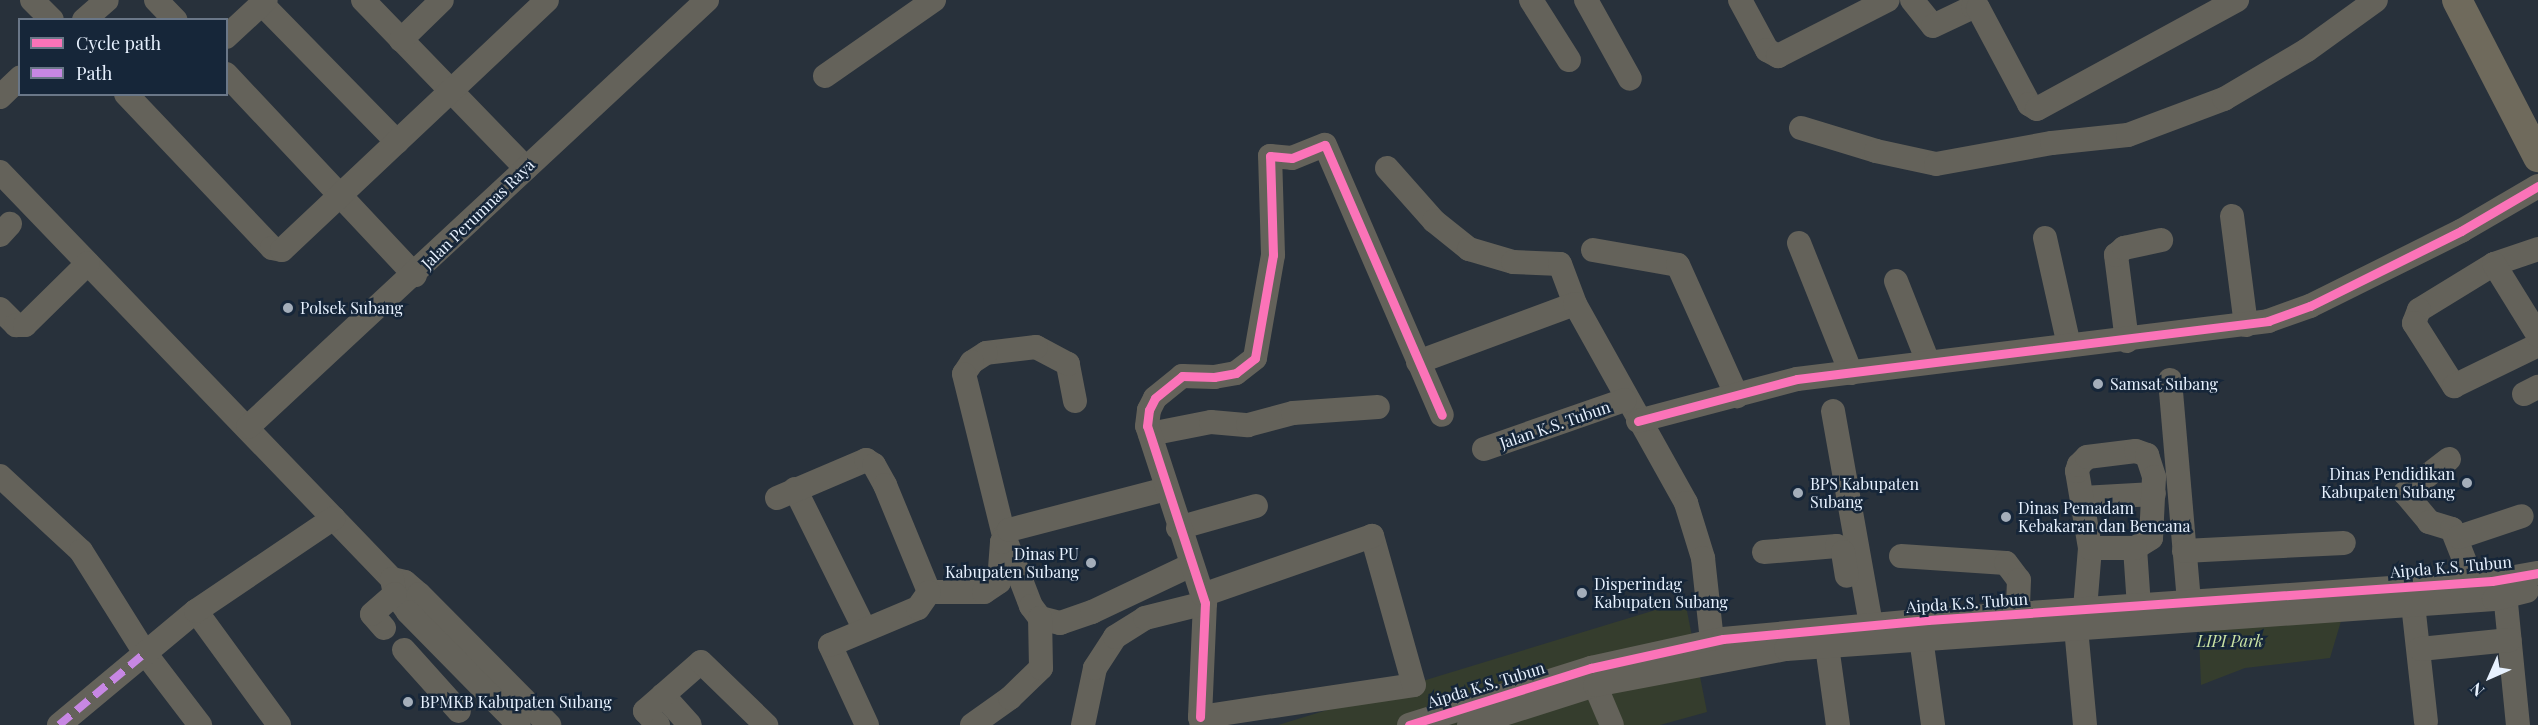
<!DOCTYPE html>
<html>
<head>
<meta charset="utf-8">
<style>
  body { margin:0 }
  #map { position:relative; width:2538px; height:725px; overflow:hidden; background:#28313b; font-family:"Playfair Display",serif }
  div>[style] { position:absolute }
  .green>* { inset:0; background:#353d2d }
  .minor>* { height:24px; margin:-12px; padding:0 12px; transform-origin:12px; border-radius:12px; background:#64625a }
  .major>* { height:30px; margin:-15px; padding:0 15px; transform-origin:15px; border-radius:15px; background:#6f6a5c }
  .quiet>* { height:8px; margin-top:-4px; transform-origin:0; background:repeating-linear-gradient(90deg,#c787e3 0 15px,transparent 0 23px) }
  .cycleway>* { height:9px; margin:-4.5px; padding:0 4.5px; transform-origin:4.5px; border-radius:4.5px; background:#fb73b8 }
  .dots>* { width:16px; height:16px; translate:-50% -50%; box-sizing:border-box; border:3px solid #162639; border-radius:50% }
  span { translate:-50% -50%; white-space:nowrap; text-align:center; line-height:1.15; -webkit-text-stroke:5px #162639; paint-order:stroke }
  .street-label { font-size:16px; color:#e7f1fe }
  .poi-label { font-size:16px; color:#e7f1fe }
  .left { translate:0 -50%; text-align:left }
  .right { translate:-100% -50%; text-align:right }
  .park-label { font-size:16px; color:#cbe4a5; font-style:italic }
  .legend { position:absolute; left:18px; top:18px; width:210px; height:78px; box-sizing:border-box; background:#162639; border:2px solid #6a7788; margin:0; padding:8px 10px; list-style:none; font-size:18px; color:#e7f1fe }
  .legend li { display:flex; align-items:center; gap:12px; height:30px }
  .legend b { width:30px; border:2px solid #6a7788 }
  .north { position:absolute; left:2460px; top:647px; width:60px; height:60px; -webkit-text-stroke:4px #162639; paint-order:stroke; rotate:225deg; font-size:16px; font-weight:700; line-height:24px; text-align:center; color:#e7f1fe }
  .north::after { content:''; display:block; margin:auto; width:21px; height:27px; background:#e7f1fe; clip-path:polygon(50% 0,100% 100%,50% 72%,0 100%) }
</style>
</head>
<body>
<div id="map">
  <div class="green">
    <i style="clip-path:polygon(1685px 601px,1707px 712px,1660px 725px,1278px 725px)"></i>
    <i style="clip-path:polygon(2347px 601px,2330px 658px,2245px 668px,2201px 685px,2198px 612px)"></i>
  </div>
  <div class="minor">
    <i style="left:32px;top:0;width:28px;rotate:45deg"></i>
    <i style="left:156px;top:0;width:28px;rotate:46deg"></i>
    <i style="left:363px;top:0;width:234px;rotate:45.9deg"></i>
    <i style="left:1531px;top:0;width:71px;rotate:57.7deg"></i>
    <i style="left:1586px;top:0;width:90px;rotate:60.9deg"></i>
    <i style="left:1740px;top:0;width:57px;rotate:61.6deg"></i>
    <i style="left:1767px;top:50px;width:13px;rotate:29deg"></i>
    <i style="left:1778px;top:56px;width:123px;rotate:-27deg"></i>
    <i style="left:1912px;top:0;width:33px;rotate:51deg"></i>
    <i style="left:1933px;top:26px;width:44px;rotate:-25.4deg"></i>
    <i style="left:1973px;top:7px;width:5px;rotate:11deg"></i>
    <i style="left:1978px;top:8px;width:109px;rotate:62deg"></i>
    <i style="left:2029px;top:104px;width:9px;rotate:32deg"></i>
    <i style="left:2037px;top:109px;width:228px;rotate:-28.6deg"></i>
    <i style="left:262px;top:4px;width:193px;rotate:45.6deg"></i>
    <i style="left:84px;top:20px;width:30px;rotate:-41deg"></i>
    <i style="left:226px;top:37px;width:54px;rotate:-42.8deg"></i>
    <i style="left:401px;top:40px;width:57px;rotate:-44.3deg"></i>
    <i style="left:226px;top:74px;width:276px;rotate:46.8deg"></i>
    <i style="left:825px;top:76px;width:133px;rotate:-34.9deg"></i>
    <i style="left:126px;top:94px;width:212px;rotate:46.5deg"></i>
    <i style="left:272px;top:248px;width:10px;rotate:11deg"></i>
    <i style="left:282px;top:250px;width:364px;rotate:-43.3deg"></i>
    <i style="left:0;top:97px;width:28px;rotate:-44deg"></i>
    <i style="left:1801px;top:128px;width:78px;rotate:17deg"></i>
    <i style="left:1876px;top:151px;width:61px;rotate:12.2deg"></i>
    <i style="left:1936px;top:164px;width:118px;rotate:-10.3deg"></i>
    <i style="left:2052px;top:143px;width:76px;rotate:-6deg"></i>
    <i style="left:2128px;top:135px;width:103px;rotate:-20.6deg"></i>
    <i style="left:2224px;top:99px;width:96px;rotate:-30.6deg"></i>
    <i style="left:2307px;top:50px;width:85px;rotate:-35.9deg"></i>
    <i style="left:1387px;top:168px;width:71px;rotate:48.4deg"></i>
    <i style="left:1434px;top:221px;width:45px;rotate:38.7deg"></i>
    <i style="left:1469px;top:249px;width:46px;rotate:16.5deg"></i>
    <i style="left:1513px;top:262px;width:47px;rotate:2.4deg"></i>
    <i style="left:1560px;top:264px;width:43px;rotate:69.4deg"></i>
    <i style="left:0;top:172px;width:565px;rotate:46.08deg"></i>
    <i style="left:392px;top:579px;width:13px;rotate:13deg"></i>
    <i style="left:405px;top:582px;width:18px;rotate:41deg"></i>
    <i style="left:419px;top:594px;width:185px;rotate:45.2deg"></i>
    <i style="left:2232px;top:216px;width:110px;rotate:82.7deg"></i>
    <i style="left:0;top:235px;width:15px;rotate:-48deg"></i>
    <i style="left:2045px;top:238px;width:110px;rotate:77.4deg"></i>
    <i style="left:1799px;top:243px;width:140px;rotate:68.2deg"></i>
    <i style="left:2538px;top:249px;width:46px;rotate:161.2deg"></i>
    <i style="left:2494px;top:264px;width:88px;rotate:148.5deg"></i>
    <i style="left:2419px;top:310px;width:14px;rotate:111deg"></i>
    <i style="left:2414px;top:323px;width:75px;rotate:57.6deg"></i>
    <i style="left:2454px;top:386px;width:93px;rotate:-26deg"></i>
    <i style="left:1593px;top:250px;width:86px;rotate:10deg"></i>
    <i style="left:1678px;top:265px;width:144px;rotate:65.8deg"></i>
    <i style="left:2494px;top:264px;width:84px;rotate:58.2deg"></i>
    <i style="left:1896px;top:281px;width:87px;rotate:68.4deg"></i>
    <i style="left:0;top:309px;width:23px;rotate:45deg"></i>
    <i style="left:16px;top:325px;width:9px"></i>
    <i style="left:25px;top:325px;width:88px;rotate:-44.5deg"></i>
    <i style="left:2127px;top:341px;width:87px;rotate:-97.3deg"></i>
    <i style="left:2116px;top:255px;width:11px;rotate:-41deg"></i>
    <i style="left:2124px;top:248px;width:38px;rotate:-12deg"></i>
    <i style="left:1418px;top:362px;width:167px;rotate:-20.3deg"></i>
    <i style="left:1575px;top:304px;width:228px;rotate:60.8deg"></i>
    <i style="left:1686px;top:503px;width:58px;rotate:72.8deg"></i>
    <i style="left:1703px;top:558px;width:83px;rotate:83.8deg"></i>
    <i style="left:2170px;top:380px;width:223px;rotate:85.1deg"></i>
    <i style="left:2524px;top:394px;width:16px;rotate:-27deg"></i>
    <i style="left:1075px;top:401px;width:38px;rotate:-101deg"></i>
    <i style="left:1068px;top:364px;width:36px;rotate:-152deg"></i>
    <i style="left:1036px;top:347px;width:50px;rotate:173.2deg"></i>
    <i style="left:986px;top:353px;width:17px;rotate:147deg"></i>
    <i style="left:972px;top:362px;width:14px;rotate:124deg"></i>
    <i style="left:964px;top:374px;width:167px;rotate:76.1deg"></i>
    <i style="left:1004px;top:536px;width:75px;rotate:68.9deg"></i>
    <i style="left:1031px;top:606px;width:15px;rotate:53deg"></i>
    <i style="left:1040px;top:618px;width:21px;rotate:14deg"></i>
    <i style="left:1060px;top:623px;width:34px;rotate:-19deg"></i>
    <i style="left:1092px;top:612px;width:110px;rotate:-25.4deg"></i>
    <i style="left:1833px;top:411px;width:216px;rotate:79.9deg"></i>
    <i style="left:1638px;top:421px;width:164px;rotate:-14.8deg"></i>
    <i style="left:1797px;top:379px;width:475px;rotate:-7deg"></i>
    <i style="left:2268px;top:321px;width:45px;rotate:-19.7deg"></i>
    <i style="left:2310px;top:306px;width:169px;rotate:-26.4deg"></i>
    <i style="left:2461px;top:231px;width:89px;rotate:-30.3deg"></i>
    <i style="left:248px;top:427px;width:627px;rotate:-42.93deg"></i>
    <i style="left:1150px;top:434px;width:62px;rotate:-11.1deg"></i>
    <i style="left:1211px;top:422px;width:37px;rotate:5deg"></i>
    <i style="left:1248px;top:425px;width:47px;rotate:-14.9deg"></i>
    <i style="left:1293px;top:413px;width:85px;rotate:-4deg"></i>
    <i style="left:1484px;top:449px;width:149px;rotate:-19.2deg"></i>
    <i style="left:2449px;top:459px;width:56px;rotate:142.3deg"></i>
    <i style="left:2405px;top:493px;width:38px;rotate:50deg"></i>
    <i style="left:2429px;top:522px;width:24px;rotate:17deg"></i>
    <i style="left:2452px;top:529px;width:57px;rotate:68.4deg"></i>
    <i style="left:0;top:476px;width:110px;rotate:42.8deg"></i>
    <i style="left:81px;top:551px;width:120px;rotate:57.9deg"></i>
    <i style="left:145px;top:653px;width:91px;rotate:52.6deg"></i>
    <i style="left:795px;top:489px;width:157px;rotate:63.6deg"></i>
    <i style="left:777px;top:498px;width:97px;rotate:-23.1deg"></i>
    <i style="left:866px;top:460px;width:9px;rotate:32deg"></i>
    <i style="left:874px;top:465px;width:23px;rotate:61deg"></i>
    <i style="left:885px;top:485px;width:116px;rotate:67.6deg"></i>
    <i style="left:929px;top:592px;width:55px"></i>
    <i style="left:984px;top:592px;width:18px;rotate:-34deg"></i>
    <i style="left:999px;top:582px;width:40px;rotate:-85.7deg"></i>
    <i style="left:1002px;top:542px;width:14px;rotate:-60deg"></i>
    <i style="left:1009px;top:530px;width:162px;rotate:-14.6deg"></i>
    <i style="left:2082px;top:498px;width:72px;rotate:-3.2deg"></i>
    <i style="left:1178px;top:528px;width:81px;rotate:-15.8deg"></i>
    <i style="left:2459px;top:537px;width:66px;rotate:-18.4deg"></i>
    <i style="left:2135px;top:548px;width:58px;rotate:86.1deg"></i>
    <i style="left:2184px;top:551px;width:160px;rotate:-2.9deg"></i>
    <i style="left:1764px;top:552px;width:73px;rotate:-4.7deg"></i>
    <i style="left:1837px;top:546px;width:8px;rotate:45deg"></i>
    <i style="left:1843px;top:552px;width:24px;rotate:81deg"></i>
    <i style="left:1901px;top:556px;width:105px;rotate:3.8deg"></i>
    <i style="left:2006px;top:563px;width:21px;rotate:53deg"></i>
    <i style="left:2019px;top:580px;width:49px;rotate:92.3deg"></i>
    <i style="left:392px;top:579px;width:15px;rotate:79deg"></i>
    <i style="left:395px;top:594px;width:22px;rotate:54deg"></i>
    <i style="left:408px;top:612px;width:158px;rotate:45.5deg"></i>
    <i style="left:2505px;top:593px;width:133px;rotate:84.4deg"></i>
    <i style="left:2413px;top:604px;width:118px;rotate:83.7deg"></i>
    <i style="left:2085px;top:609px;width:61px;rotate:-85.3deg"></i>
    <i style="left:2090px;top:548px;width:78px;rotate:-99.6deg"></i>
    <i style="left:2077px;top:471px;width:6px;rotate:-72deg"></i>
    <i style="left:2079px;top:465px;width:11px;rotate:-45deg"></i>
    <i style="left:2087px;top:457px;width:49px;rotate:-7deg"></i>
    <i style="left:2136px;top:451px;width:12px;rotate:20deg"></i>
    <i style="left:2147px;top:455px;width:23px;rotate:72deg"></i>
    <i style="left:2154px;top:477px;width:61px;rotate:92.8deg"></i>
    <i style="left:2151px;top:538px;width:19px;rotate:148deg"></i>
    <i style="left:2135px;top:548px;width:45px;rotate:180deg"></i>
    <i style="left:196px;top:611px;width:141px;rotate:53.9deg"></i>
    <i style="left:384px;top:628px;width:18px;rotate:-131deg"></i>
    <i style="left:372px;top:614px;width:30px;rotate:-41deg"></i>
    <i style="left:2076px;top:628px;width:97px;rotate:84.7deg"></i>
    <i style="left:1921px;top:638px;width:88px;rotate:82.1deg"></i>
    <i style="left:1827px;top:646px;width:80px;rotate:82.1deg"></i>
    <i style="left:2420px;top:649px;width:90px;rotate:-5.7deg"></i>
    <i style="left:404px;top:650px;width:82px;rotate:48deg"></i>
    <i style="left:1595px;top:685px;width:43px;rotate:67deg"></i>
    <i style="left:663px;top:695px;width:40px;rotate:48deg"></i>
    <i style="left:1200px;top:717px;width:114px;rotate:-87.5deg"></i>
    <i style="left:1205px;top:603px;width:186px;rotate:-108.1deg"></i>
    <i style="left:1147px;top:426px;width:16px;rotate:-83deg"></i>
    <i style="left:1149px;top:410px;width:13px;rotate:-63deg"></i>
    <i style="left:1155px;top:398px;width:35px;rotate:-39deg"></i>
    <i style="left:1182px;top:376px;width:32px;rotate:2deg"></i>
    <i style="left:1214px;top:377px;width:22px;rotate:-10deg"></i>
    <i style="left:1236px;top:373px;width:24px;rotate:-38deg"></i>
    <i style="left:1255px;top:358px;width:105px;rotate:-80.1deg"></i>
    <i style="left:1273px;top:255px;width:99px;rotate:-91.7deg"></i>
    <i style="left:1270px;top:156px;width:22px;rotate:5deg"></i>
    <i style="left:1292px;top:158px;width:35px;rotate:-22deg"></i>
    <i style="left:1325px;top:145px;width:294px;rotate:66.6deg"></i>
    <i style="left:59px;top:725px;width:178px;rotate:-39.8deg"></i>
    <i style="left:196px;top:611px;width:166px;rotate:-34deg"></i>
    <i style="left:658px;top:725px;width:19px;rotate:-133deg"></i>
    <i style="left:645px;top:711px;width:74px;rotate:-41.2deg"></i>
    <i style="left:701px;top:662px;width:91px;rotate:44.1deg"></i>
    <i style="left:867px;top:725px;width:88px;rotate:-114.8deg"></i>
    <i style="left:830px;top:645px;width:95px;rotate:-22.8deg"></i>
    <i style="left:918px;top:608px;width:19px;rotate:-55deg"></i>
    <i style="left:972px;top:725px;width:47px;rotate:-35.4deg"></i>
    <i style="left:1010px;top:698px;width:43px;rotate:-44.1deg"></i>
    <i style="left:1041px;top:668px;width:50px;rotate:-91.1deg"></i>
    <i style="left:1083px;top:725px;width:58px;rotate:-78.1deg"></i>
    <i style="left:1095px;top:668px;width:37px;rotate:-57deg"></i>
    <i style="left:1115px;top:637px;width:36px;rotate:-32deg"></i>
    <i style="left:1145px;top:618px;width:62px;rotate:-14deg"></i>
    <i style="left:1202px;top:725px;width:8px;rotate:-104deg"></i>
    <i style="left:1200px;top:717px;width:216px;rotate:-8.5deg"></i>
    <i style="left:1414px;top:685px;width:155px;rotate:-105.7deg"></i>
    <i style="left:1372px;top:536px;width:179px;rotate:160.8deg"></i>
    <i style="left:1409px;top:725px;width:191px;rotate:-17.4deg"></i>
    <i style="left:1591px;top:668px;width:135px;rotate:-12.4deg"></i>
    <i style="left:1723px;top:639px;width:206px;rotate:-5.3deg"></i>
    <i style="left:1928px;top:620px;width:565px;rotate:-3.96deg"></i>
    <i style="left:2492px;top:581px;width:47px;rotate:-9.9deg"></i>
    <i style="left:1469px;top:725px;width:132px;rotate:-17.6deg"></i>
    <i style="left:1595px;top:685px;width:194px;rotate:-10.7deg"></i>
    <i style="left:1786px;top:649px;width:710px;rotate:-4.04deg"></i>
    <i style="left:2494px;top:599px;width:34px;rotate:-14deg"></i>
  </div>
  <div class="major">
    <i style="left:2457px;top:0;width:177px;rotate:62.7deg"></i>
  </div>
  <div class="quiet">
    <i style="left:59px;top:725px;width:112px;rotate:-39.9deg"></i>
  </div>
  <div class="cycleway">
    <i style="left:1638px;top:421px;width:164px;rotate:-14.8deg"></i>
    <i style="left:1797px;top:379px;width:475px;rotate:-7deg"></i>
    <i style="left:2268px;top:321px;width:45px;rotate:-19.7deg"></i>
    <i style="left:2310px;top:306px;width:169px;rotate:-26.4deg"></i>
    <i style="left:2461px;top:231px;width:89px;rotate:-30.3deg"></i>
    <i style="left:1200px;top:717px;width:114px;rotate:-87.5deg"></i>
    <i style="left:1205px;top:603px;width:186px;rotate:-108.1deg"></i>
    <i style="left:1147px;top:426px;width:16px;rotate:-83deg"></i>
    <i style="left:1149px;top:410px;width:13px;rotate:-63deg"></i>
    <i style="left:1155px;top:398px;width:35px;rotate:-39deg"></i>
    <i style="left:1182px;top:376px;width:32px;rotate:2deg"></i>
    <i style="left:1214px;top:377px;width:22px;rotate:-10deg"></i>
    <i style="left:1236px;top:373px;width:24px;rotate:-38deg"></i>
    <i style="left:1255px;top:358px;width:105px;rotate:-80.1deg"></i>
    <i style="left:1273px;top:255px;width:99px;rotate:-91.7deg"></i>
    <i style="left:1270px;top:156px;width:22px;rotate:5deg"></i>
    <i style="left:1292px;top:158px;width:35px;rotate:-22deg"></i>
    <i style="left:1325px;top:145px;width:294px;rotate:66.6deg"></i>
    <i style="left:1409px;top:725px;width:191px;rotate:-17.4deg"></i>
    <i style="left:1591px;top:668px;width:135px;rotate:-12.4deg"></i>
    <i style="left:1723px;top:639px;width:206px;rotate:-5.3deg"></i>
    <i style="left:1928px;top:620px;width:565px;rotate:-3.96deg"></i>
    <i style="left:2492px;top:581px;width:47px;rotate:-9.9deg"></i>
  </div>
  <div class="dots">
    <i style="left:288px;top:308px;background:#a4aeba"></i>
    <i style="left:2098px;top:384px;background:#a4aeba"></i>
    <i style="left:2467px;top:483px;background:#a4aeba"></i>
    <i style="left:1798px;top:493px;background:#a4aeba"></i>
    <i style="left:2006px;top:517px;background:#a4aeba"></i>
    <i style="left:1091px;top:563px;background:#a4aeba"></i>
    <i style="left:1582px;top:593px;background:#a4aeba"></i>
    <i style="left:408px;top:702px;background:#a4aeba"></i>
  </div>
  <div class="street-label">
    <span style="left:478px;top:214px;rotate:-44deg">Jalan Perumnas Raya</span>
    <span style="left:1555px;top:425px;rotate:-19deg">Jalan K.S. Tubun</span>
    <span style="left:2451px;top:567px;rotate:-5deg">Aipda K.S. Tubun</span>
    <span style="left:1967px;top:603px;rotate:-4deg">Aipda K.S. Tubun</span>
    <span style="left:1486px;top:685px;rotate:-17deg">Aipda K.S. Tubun</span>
  </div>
  <div class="poi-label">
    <span class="left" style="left:300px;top:308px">Polsek Subang</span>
    <span class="left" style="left:2110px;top:384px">Samsat Subang</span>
    <span class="right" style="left:2455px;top:483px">Dinas Pendidikan<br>Kabupaten Subang</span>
    <span class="left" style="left:1810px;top:493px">BPS Kabupaten<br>Subang</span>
    <span class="left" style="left:2018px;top:517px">Dinas Pemadam<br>Kebakaran dan Bencana</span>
    <span class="right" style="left:1079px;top:563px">Dinas PU<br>Kabupaten Subang</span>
    <span class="left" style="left:1594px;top:593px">Disperindag<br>Kabupaten Subang</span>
    <span class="left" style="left:420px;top:702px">BPMKB Kabupaten Subang</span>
  </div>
  <div class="park-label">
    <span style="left:2230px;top:641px">LIPI Park</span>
  </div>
  <ul class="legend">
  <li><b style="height:8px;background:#fb73b8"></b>Cycle path</li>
  <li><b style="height:8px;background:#c787e3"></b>Path</li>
  </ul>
  <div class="north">N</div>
</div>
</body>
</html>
